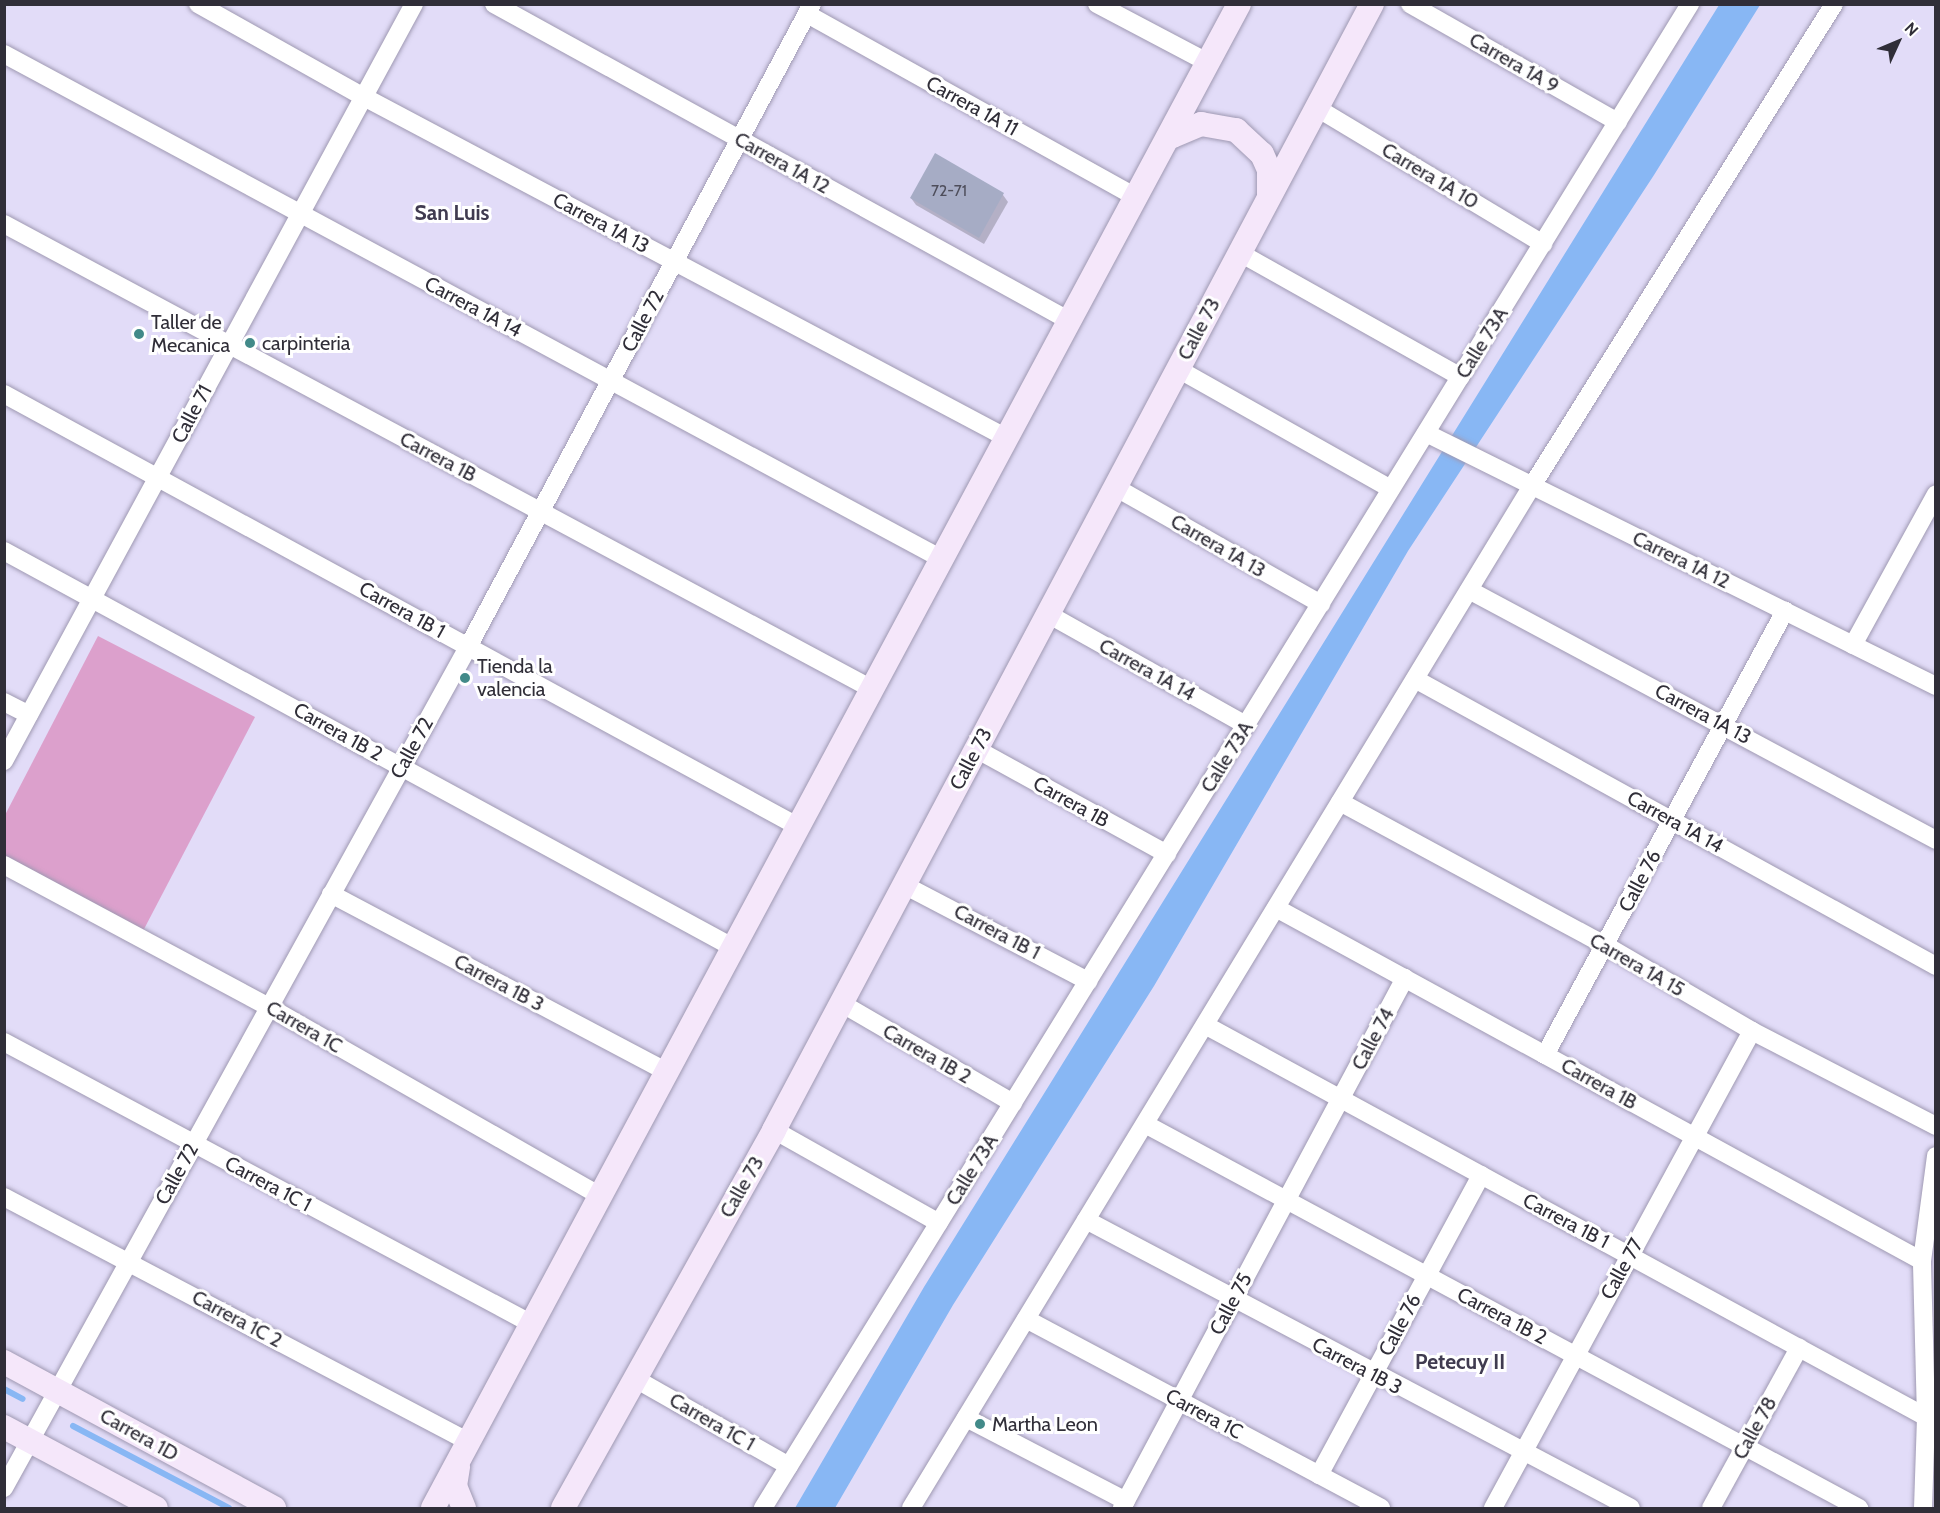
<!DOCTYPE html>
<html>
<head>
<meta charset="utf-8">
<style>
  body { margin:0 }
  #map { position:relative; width:1940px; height:1513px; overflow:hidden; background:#e2dcf8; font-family:Cabin,sans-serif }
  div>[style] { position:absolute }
  .green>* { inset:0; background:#dca0cc }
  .water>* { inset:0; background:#88b7f4 }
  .shadow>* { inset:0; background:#0003 }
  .stream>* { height:6px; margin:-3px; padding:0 3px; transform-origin:3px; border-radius:3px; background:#88b7f4 }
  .building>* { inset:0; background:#a6acc5 }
  .roads { filter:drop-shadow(0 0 2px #9f99b2) drop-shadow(0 0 2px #9f99b2) }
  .street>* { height:18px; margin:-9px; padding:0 9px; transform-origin:9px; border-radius:9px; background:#fff }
  .secondary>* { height:24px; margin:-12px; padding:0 12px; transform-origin:12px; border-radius:12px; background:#f5e7fa }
  .dots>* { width:16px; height:16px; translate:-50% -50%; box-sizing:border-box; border:3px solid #fff; border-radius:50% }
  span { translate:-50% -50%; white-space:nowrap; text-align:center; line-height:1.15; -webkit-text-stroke:6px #fff; paint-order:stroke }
  .number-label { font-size:16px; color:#4e4e5b }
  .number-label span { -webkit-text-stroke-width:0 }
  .street-label { font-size:20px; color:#302e38 }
  .poi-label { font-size:20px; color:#302e38 }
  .left { translate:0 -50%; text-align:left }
  .neighbourhood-label { font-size:21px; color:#403b50; font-weight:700 }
  .frame { position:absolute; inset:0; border:6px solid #302e38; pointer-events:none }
  .north { position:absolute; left:1868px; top:12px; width:60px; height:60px; -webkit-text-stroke:4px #fff; paint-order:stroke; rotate:46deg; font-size:16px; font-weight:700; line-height:24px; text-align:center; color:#302e38 }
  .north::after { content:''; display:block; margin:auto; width:21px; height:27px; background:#302e38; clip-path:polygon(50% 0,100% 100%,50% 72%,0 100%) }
</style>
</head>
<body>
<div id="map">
  <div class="green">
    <i style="clip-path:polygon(98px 636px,255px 717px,143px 931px,5px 860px,4px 817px)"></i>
  </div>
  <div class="water">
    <i style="clip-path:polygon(1719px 5px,1760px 5px,1654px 175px,1408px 551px,1154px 986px,953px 1305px,835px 1508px,795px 1508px,924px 1287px)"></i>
  </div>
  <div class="shadow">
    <i style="clip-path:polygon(936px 155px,1003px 195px,1008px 202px,984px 244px,916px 205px,911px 198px)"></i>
  </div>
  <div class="stream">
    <i style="left:4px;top:1389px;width:21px;rotate:28deg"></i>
    <i style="left:73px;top:1426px;width:176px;rotate:27.7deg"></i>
  </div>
  <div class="building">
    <i style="clip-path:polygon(935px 153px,1004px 193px,979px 238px,910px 198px)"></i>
  </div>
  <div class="roads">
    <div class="street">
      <i style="left:198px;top:4px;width:190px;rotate:29.3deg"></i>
      <i style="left:364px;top:97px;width:728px;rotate:27.94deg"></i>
      <i style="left:494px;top:4px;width:657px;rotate:28.83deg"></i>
      <i style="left:1097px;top:4px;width:127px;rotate:27.8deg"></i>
      <i style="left:1410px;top:4px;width:239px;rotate:29.6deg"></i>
      <i style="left:807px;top:14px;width:376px;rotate:29.1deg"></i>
      <i style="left:4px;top:54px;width:1065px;rotate:28.3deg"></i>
      <i style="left:1317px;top:108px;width:264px;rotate:31deg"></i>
      <i style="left:4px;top:224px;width:985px;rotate:28.18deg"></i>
      <i style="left:1240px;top:253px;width:253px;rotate:29.3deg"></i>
      <i style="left:1178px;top:369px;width:244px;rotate:29.4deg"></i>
      <i style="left:4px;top:394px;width:905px;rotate:28.58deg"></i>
      <i style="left:1426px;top:433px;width:569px;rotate:26.39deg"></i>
      <i style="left:1115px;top:487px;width:237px;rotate:29.6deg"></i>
      <i style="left:4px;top:551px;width:831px;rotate:28.54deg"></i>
      <i style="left:1469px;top:590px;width:530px;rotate:28.16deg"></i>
      <i style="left:1048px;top:614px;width:227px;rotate:29.3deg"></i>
      <i style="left:1853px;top:645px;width:172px;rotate:-61.2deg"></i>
      <i style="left:1415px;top:679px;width:595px;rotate:28.85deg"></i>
      <i style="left:4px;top:702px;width:28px;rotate:27deg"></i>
      <i style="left:976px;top:749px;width:218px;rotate:28.8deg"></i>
      <i style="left:4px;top:761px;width:861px;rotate:-61.56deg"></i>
      <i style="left:1340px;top:802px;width:301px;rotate:28.4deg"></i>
      <i style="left:1605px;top:945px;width:170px;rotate:30.3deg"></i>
      <i style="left:1752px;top:1031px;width:207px;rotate:27.3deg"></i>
      <i style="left:4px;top:865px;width:301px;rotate:28.2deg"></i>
      <i style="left:269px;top:1007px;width:382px;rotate:29.7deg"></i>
      <i style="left:904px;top:885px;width:208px;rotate:27.6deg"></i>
      <i style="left:331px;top:894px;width:380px;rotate:27.9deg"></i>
      <i style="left:1276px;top:908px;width:736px;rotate:28.65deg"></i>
      <i style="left:841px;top:1003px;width:199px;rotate:30.2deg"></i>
      <i style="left:1205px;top:1025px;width:821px;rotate:28.53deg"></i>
      <i style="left:4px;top:1042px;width:599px;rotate:28.11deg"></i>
      <i style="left:1545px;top:1055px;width:505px;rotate:-61.61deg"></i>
      <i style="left:1145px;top:1124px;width:811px;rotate:28.27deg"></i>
      <i style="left:774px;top:1130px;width:189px;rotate:29.4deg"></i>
      <i style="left:4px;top:1197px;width:526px;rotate:27.78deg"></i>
      <i style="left:1086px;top:1220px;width:616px;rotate:27.85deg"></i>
      <i style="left:1026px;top:1319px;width:402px;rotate:28deg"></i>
      <i style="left:634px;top:1378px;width:178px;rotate:29.6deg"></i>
      <i style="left:966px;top:1418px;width:180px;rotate:27.4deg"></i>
      <i style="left:1319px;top:1475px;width:341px;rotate:-61.6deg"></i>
      <i style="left:4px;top:1488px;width:961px;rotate:-61.11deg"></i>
      <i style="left:468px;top:647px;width:729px;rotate:-61.85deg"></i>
      <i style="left:763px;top:1508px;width:1767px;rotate:-58.35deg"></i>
      <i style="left:911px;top:1508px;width:1196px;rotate:-58.72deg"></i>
      <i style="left:1532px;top:486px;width:569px;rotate:-57.93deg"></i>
      <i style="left:1122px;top:1508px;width:601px;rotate:-61.9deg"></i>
      <i style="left:1493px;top:1508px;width:543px;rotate:-61.5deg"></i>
      <i style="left:1711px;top:1508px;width:183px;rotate:-61.2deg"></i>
      <i style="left:1923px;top:1508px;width:91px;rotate:-88.1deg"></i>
      <i style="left:1926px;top:1417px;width:156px;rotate:-91.5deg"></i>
      <i style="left:1922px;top:1261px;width:106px;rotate:-82.4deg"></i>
    </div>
    <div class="secondary">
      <i style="left:1168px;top:138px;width:36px;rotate:-23deg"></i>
      <i style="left:1201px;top:124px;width:36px;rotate:10deg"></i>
      <i style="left:1236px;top:130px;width:35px;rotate:43deg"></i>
      <i style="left:1262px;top:154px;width:17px;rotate:66deg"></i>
      <i style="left:1269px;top:170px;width:26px;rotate:90deg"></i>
      <i style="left:4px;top:1362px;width:307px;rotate:28.4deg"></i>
      <i style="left:4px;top:1427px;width:172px;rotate:28.1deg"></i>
      <i style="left:458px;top:1467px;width:19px;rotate:99deg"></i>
      <i style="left:455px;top:1486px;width:24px;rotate:68deg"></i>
      <i style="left:433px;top:1508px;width:1706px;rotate:-61.81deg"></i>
      <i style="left:563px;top:1508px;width:433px;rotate:-60.8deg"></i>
      <i style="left:774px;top:1130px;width:1275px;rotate:-62.03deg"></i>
    </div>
  </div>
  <div class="dots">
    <i style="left:139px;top:334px;background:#428a89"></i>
    <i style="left:250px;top:343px;background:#428a89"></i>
    <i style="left:465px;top:678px;background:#428a89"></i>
    <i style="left:980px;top:1424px;background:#428a89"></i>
  </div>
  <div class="number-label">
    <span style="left:949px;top:191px">72-71</span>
  </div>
  <div class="street-label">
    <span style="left:1514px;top:63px;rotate:30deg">Carrera 1A 9</span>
    <span style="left:972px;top:106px;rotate:29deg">Carrera 1A 11</span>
    <span style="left:782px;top:163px;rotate:29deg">Carrera 1A 12</span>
    <span style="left:1430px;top:176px;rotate:31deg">Carrera 1A 10</span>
    <span style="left:601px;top:223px;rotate:28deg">Carrera 1A 13</span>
    <span style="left:473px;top:307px;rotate:28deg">Carrera 1A 14</span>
    <span style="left:643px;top:321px;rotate:-62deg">Calle 72</span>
    <span style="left:1199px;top:329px;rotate:-62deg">Calle 73</span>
    <span style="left:1482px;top:343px;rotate:-58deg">Calle 73A</span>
    <span style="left:192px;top:414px;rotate:-62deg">Calle 71</span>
    <span style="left:438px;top:457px;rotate:28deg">Carrera 1B</span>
    <span style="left:1218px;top:546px;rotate:30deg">Carrera 1A 13</span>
    <span style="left:1681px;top:560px;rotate:26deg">Carrera 1A 12</span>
    <span style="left:402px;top:610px;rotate:29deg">Carrera 1B 1</span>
    <span style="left:1147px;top:670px;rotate:29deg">Carrera 1A 14</span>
    <span style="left:1703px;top:714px;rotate:28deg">Carrera 1A 13</span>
    <span style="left:338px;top:732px;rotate:29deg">Carrera 1B 2</span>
    <span style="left:412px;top:748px;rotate:-61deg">Calle 72</span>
    <span style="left:1227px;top:757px;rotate:-58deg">Calle 73A</span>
    <span style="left:971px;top:759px;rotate:-62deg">Calle 73</span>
    <span style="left:1071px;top:802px;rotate:29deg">Carrera 1B</span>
    <span style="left:1675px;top:822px;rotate:29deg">Carrera 1A 14</span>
    <span style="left:1640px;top:881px;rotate:-62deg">Calle 76</span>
    <span style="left:997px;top:932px;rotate:28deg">Carrera 1B 1</span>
    <span style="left:1637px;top:965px;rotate:30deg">Carrera 1A 15</span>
    <span style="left:499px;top:983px;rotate:28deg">Carrera 1B 3</span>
    <span style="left:304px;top:1027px;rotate:30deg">Carrera 1C</span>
    <span style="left:1373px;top:1039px;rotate:-62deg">Calle 74</span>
    <span style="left:927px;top:1054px;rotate:30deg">Carrera 1B 2</span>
    <span style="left:1599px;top:1084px;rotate:29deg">Carrera 1B</span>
    <span style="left:972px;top:1170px;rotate:-58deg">Calle 73A</span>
    <span style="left:177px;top:1174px;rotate:-61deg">Calle 72</span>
    <span style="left:268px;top:1184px;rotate:28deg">Carrera 1C 1</span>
    <span style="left:742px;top:1187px;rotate:-60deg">Calle 73</span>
    <span style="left:1566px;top:1221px;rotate:28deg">Carrera 1B 1</span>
    <span style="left:1622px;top:1269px;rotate:-61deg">Calle 77</span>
    <span style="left:1231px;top:1304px;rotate:-62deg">Calle 75</span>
    <span style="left:1502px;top:1316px;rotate:28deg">Carrera 1B 2</span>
    <span style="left:237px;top:1319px;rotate:28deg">Carrera 1C 2</span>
    <span style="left:1400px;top:1325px;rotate:-62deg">Calle 76</span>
    <span style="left:1357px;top:1366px;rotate:28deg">Carrera 1B 3</span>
    <span style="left:1204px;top:1414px;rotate:28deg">Carrera 1C</span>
    <span style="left:712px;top:1422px;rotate:30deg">Carrera 1C 1</span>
    <span style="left:1755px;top:1428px;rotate:-61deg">Calle 78</span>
    <span style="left:139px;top:1435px;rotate:29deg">Carrera 1D</span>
  </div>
  <div class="poi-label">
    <span class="left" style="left:151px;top:334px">Taller de<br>Mecanica</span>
    <span class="left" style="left:262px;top:343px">carpinteria</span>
    <span class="left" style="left:477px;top:678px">Tienda la<br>valencia</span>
    <span class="left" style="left:992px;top:1424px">Martha Leon</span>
  </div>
  <div class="neighbourhood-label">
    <span style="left:452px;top:213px">San Luis</span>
    <span style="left:1460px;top:1362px">Petecuy II</span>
  </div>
  <div class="frame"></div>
  <div class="north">N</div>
</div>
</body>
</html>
